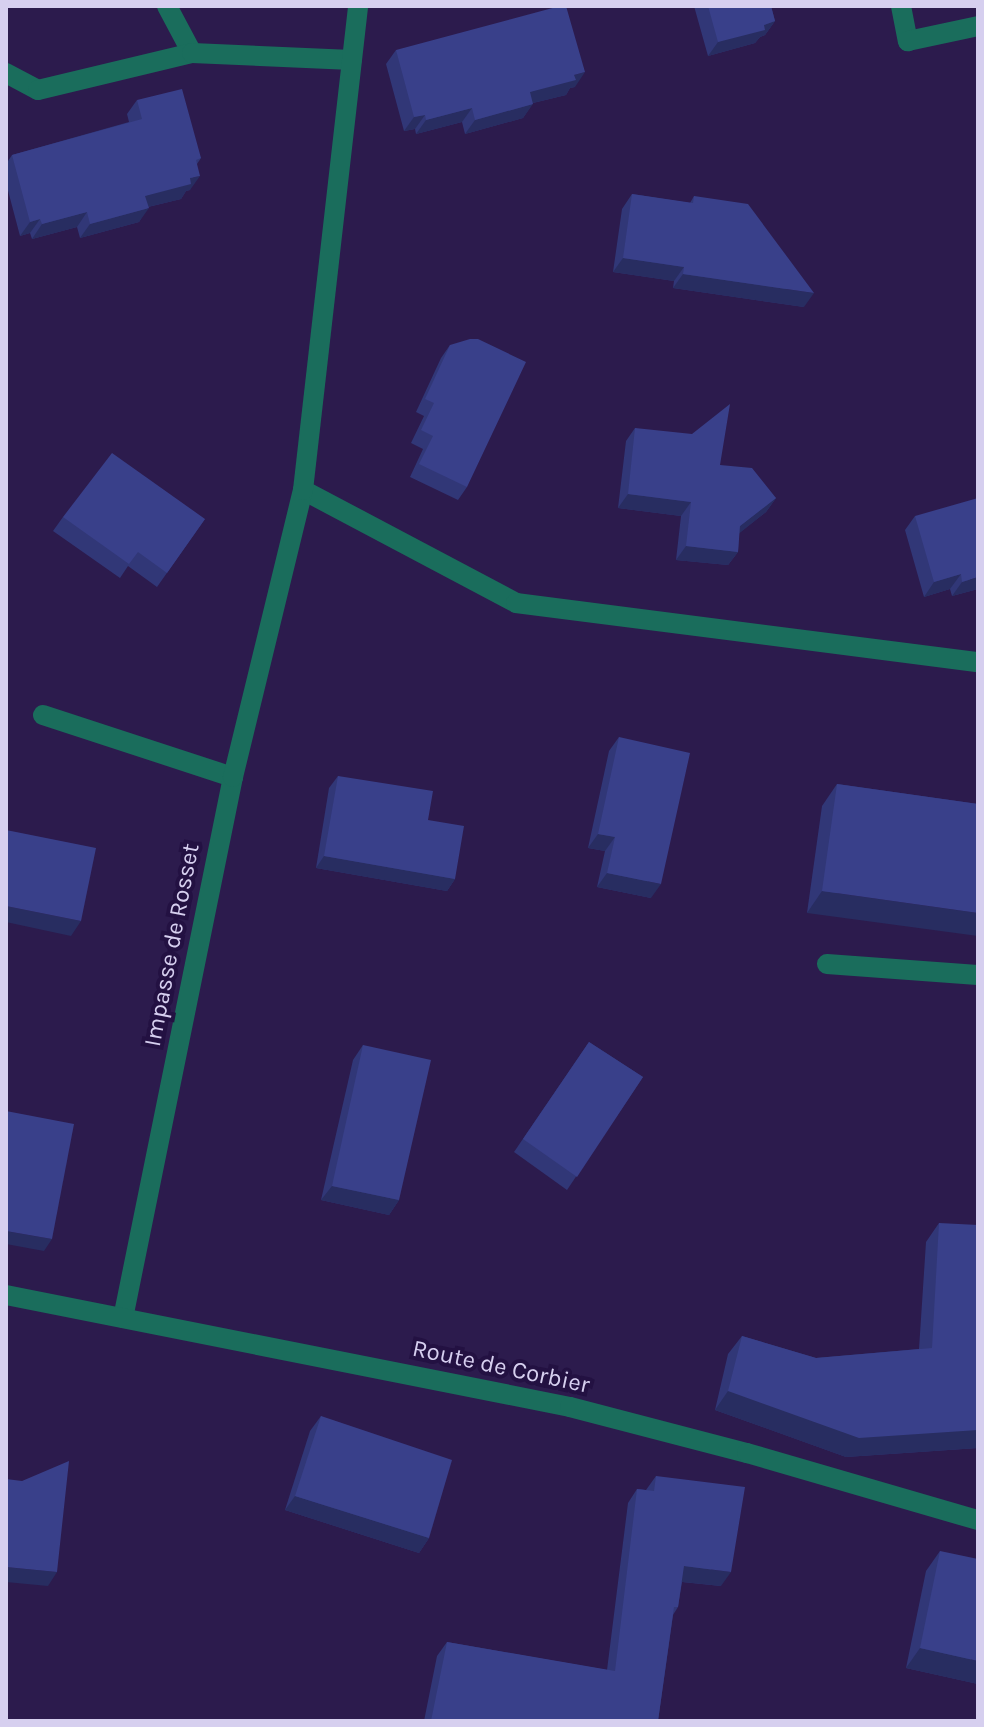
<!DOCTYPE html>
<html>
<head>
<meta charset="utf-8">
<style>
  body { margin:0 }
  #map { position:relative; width:984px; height:1727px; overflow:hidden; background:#2c1b4d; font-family:Karla,sans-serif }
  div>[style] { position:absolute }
  .service>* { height:20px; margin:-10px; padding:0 10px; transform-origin:10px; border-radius:10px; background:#1a6d5c }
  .minor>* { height:20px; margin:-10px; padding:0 10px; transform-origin:10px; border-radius:10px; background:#1a6d5c }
  .wall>* { inset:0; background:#313777 }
  .shaded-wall>* { inset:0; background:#282d61 }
  .building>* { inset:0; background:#39408a }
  span { translate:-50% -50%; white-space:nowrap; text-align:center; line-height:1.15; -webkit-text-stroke:8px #231142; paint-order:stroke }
  .street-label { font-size:24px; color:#d6cfef }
  .frame { position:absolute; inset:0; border:8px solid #d6cfef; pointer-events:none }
</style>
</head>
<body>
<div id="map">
  <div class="service">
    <i style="left:827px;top:964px;width:151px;rotate:4.2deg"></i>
  </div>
  <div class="minor">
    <i style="left:167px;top:6px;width:53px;rotate:62deg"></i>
    <i style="left:901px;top:6px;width:36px;rotate:79deg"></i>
    <i style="left:908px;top:41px;width:72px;rotate:-12.1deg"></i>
    <i style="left:6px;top:73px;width:36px;rotate:28deg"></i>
    <i style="left:38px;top:90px;width:158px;rotate:-13.5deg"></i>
    <i style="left:192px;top:53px;width:160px;rotate:2.5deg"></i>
    <i style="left:303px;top:490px;width:241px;rotate:27.9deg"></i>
    <i style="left:516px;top:603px;width:466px;rotate:7.3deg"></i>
    <i style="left:43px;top:715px;width:200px;rotate:18.1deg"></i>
    <i style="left:233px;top:777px;width:552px;rotate:101.49deg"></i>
    <i style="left:233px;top:777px;width:295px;rotate:-76.3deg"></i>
    <i style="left:303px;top:490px;width:487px;rotate:-83.5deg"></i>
    <i style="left:6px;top:1295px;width:575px;rotate:11.23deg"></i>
    <i style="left:570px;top:1407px;width:183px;rotate:14.6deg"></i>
    <i style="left:747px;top:1453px;width:241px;rotate:16.2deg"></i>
  </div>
  <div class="wall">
    <i style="clip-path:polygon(694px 6px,771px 6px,775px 21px,765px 35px,760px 37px,755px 43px,708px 56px)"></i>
    <i style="clip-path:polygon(396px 50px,575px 87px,570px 88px,566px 95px,533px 103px,523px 118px,465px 134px,462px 122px,416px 134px,415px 129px,404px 131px,386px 64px)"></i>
    <i style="clip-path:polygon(137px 100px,201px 158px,197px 164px,190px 190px,186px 191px,181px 199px,148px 207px,139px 222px,80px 238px,77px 227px,32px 239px,30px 233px,20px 236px,6px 183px,6px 164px,12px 155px,129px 122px,127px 114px)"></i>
    <i style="clip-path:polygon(632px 194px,690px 203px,694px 196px,804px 307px,673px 288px,674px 281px,613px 272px,622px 209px)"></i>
    <i style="clip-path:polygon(450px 345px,467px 487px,458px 500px,410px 477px,423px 449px,411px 443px,424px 416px,416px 412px,441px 358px)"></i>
    <i style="clip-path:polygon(635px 428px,720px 465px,776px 498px,766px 512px,739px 533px,738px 552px,728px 565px,676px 560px,681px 516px,618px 508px,626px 441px)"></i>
    <i style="clip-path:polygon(915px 516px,978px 589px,952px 596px,950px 589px,924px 597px,905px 530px)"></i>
    <i style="clip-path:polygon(63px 517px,205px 519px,157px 587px,128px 566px,120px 578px,53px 531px)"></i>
    <i style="clip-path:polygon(619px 737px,651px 898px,597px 887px,605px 851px,588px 848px,609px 751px)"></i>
    <i style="clip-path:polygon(338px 776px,428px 820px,455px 879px,447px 891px,316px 868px,329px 788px)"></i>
    <i style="clip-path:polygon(837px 784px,978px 804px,807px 913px,822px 806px)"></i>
    <i style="clip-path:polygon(589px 1042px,643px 1077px,567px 1190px,514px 1152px)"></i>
    <i style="clip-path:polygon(363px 1045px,399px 1200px,389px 1215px,321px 1200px,353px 1060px)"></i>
    <i style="clip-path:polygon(939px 1223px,978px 1448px,846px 1457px,715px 1410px,728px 1354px,742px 1336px,816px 1358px,919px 1349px,926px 1242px)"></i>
    <i style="clip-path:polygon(321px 1416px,429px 1538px,419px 1553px,285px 1510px,310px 1431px)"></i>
    <i style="clip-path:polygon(656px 1476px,721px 1586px,682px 1582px,678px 1607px,673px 1615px,658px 1721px,424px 1721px,437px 1656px,447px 1642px,607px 1670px,628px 1503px,637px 1489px,646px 1490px)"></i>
    <i style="clip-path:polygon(940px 1551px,978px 1684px,906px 1668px,926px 1571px)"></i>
  </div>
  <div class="shaded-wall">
    <i style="clip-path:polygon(775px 21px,765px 35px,760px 37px,755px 43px,708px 56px,718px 42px)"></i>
    <i style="clip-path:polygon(585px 72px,575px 87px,570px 88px,566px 95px,520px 106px,530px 92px,574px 75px)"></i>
    <i style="clip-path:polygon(533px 104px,523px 118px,465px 134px,475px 120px)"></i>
    <i style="clip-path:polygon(472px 108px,462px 122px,416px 134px,426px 120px)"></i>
    <i style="clip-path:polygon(425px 115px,415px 129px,404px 131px,414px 117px)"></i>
    <i style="clip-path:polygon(200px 176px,190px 190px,186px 191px,181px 199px,135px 210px,145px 196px,190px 178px)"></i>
    <i style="clip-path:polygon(149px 208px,139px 222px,80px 238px,90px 224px)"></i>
    <i style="clip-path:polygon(87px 212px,77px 227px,32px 239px,42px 224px)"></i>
    <i style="clip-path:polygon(40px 219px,30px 233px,20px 236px,30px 222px)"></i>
    <i style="clip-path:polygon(623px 258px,684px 267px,674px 281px,613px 272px)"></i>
    <i style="clip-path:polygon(683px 274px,814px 293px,804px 307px,673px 288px)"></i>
    <i style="clip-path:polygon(628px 494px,691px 502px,681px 516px,618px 508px)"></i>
    <i style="clip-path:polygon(776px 498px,766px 512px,731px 540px,740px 526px)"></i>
    <i style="clip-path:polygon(686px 546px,738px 552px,728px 565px,676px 560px)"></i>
    <i style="clip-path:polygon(961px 574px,950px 589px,924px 597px,934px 582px)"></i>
    <i style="clip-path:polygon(978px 577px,978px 589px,952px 596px,962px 582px)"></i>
    <i style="clip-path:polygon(598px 834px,615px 837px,605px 851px,588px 848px)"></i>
    <i style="clip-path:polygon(324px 856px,455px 879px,447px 891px,316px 868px)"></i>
    <i style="clip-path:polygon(607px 873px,661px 884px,651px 898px,597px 887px)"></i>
    <i style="clip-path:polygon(822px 891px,978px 913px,978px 936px,807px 913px)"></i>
    <i style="clip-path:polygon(6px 906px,81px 921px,71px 936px,6px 922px)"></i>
    <i style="clip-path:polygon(332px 1186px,399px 1200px,389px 1215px,321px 1200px)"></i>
    <i style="clip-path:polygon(6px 1231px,52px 1239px,44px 1251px,6px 1244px)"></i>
    <i style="clip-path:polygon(728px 1391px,978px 1430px,978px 1448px,846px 1457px,715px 1410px)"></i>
    <i style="clip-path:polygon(295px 1496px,429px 1538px,419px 1553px,285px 1510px)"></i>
    <i style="clip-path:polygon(684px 1566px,731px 1572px,721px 1586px,674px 1581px)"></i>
    <i style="clip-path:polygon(6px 1567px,57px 1572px,48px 1586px,6px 1582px)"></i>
    <i style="clip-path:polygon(920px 1648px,978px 1661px,978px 1684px,906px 1668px)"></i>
  </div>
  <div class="building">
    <i style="clip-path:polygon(560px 6px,566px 6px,585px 72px,574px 75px,576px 80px,530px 92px,533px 104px,475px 120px,472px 108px,426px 120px,425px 115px,414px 117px,396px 50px)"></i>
    <i style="clip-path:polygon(708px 6px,771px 6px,775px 21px,764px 25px,765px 30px,718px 42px)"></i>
    <i style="clip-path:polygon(182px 89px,201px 158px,196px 160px,200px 176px,190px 178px,191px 184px,145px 196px,149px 208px,90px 224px,87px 212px,42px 224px,40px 219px,30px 222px,12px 155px,142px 119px,137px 100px)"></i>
    <i style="clip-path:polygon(632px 194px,693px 203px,694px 196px,748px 204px,814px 293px,683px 274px,684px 267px,623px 258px)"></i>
    <i style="clip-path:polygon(470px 339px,478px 339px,526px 362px,467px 487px,419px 464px,433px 436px,421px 430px,434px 403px,425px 399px,450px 345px)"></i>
    <i style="clip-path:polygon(730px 404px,720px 465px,752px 468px,776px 498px,740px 526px,738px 552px,686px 546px,691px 502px,628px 494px,635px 428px,692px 434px)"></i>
    <i style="clip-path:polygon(112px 453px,205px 519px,167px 573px,138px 552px,129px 564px,63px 517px)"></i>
    <i style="clip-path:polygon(978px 498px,978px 577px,962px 582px,961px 574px,934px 582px,915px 516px)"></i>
    <i style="clip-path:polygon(619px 737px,690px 753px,661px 884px,607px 873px,615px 837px,598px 834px)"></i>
    <i style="clip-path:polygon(338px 776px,433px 791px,428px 820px,464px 826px,455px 879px,324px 856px)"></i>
    <i style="clip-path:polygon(837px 784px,978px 804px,978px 913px,822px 891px)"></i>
    <i style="clip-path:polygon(6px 830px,96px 848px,81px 921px,6px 906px)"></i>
    <i style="clip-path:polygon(589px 1042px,643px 1077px,577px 1177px,523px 1139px)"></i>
    <i style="clip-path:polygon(363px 1045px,431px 1060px,399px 1200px,332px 1186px)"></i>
    <i style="clip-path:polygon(6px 1111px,74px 1124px,52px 1239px,6px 1231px)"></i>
    <i style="clip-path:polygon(939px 1223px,978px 1225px,978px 1430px,859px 1438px,728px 1391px,742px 1336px,816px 1358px,932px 1348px)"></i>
    <i style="clip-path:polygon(321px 1416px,452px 1460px,429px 1538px,295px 1496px)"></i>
    <i style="clip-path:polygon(69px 1461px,57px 1572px,6px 1567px,6px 1479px,22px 1481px)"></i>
    <i style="clip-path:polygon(656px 1476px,745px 1487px,731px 1572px,684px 1566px,678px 1607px,674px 1607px,658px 1721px,431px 1721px,447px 1642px,615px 1671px,637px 1489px,654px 1491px)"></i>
    <i style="clip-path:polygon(940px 1551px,978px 1559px,978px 1661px,920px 1648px)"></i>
  </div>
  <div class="street-label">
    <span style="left:172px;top:945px;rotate:-79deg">Impasse de Rosset</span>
    <span style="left:501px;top:1367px;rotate:12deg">Route de Corbier</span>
  </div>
  <div class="frame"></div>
</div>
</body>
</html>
